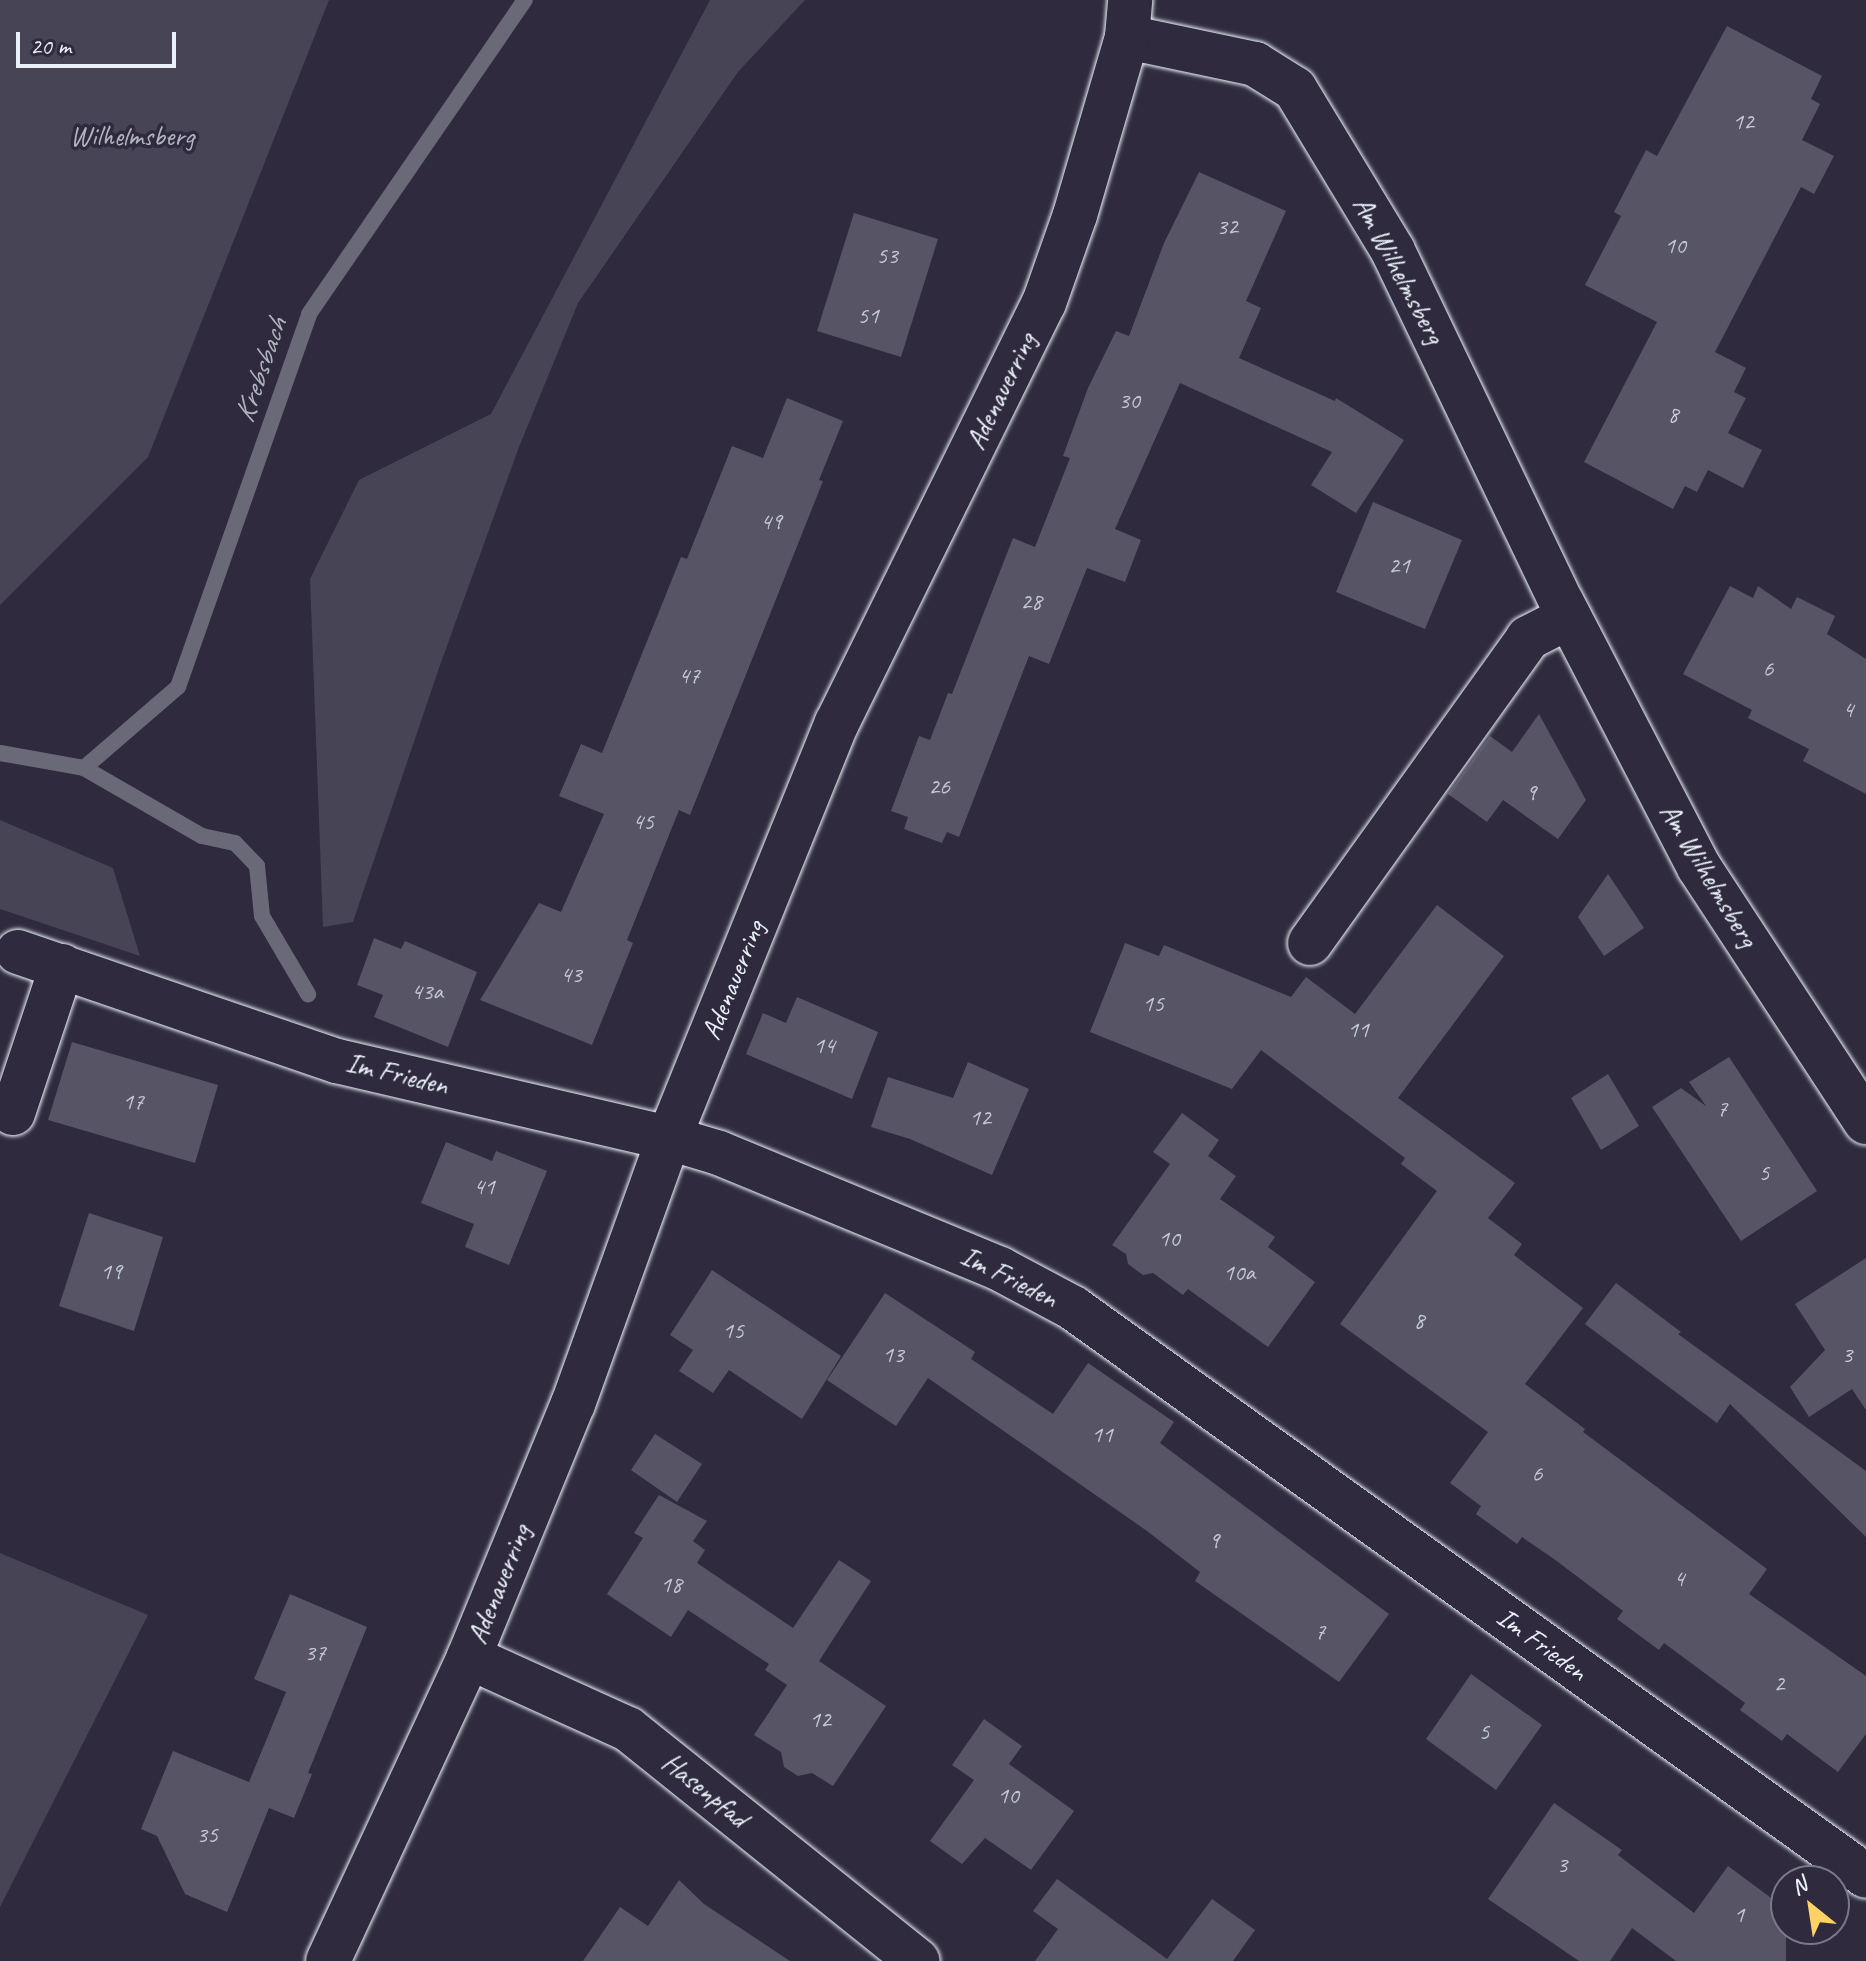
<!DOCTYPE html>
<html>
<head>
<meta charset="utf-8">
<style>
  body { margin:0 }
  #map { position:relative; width:1866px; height:1961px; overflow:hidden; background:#2f2a3d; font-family:Caveat,sans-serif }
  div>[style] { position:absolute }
  .green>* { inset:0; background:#464455 }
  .stream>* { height:16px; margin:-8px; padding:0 8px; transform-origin:8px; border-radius:8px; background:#696978 }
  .building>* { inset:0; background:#575565 }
  .roads { filter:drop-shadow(0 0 2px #e8f1f8) drop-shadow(0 0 2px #e8f1f8) }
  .minor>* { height:44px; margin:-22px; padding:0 22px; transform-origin:22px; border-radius:22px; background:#2f2a3d }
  span { translate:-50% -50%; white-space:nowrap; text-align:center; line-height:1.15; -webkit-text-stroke:7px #2f2a3d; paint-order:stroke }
  .number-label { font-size:24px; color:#c4cad3 }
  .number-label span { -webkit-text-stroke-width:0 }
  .park-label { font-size:28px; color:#afb4bf }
  .street-label { font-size:28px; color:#e8f1f8 }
  .water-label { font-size:30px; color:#afb4be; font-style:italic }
  .north { position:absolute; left:1770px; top:1865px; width:80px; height:80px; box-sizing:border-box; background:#2f2a3d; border:2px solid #797a88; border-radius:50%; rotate:330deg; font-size:22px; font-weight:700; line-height:32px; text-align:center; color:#e8f1f8 }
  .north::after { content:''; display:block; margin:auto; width:28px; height:36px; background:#ffd166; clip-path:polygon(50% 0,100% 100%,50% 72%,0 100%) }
  .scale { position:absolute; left:16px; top:32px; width:160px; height:36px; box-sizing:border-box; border:4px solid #e8f1f8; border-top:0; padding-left:10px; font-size:24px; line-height:28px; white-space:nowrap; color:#e8f1f8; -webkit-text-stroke:6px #2f2a3d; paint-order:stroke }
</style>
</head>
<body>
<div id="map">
  <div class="green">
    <i style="clip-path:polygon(0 0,329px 0,148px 457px,0 605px)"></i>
    <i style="clip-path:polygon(710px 0,805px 0,738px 72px,578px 303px,519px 447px,439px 668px,353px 922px,323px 927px,310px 579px,359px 480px,491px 414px)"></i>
    <i style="clip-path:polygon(0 820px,113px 868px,140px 956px,0 909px)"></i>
    <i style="clip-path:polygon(0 1553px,148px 1615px,0 1907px)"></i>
  </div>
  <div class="stream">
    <i style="left:0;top:753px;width:85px;rotate:10.1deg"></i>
    <i style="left:84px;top:768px;width:136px;rotate:30deg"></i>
    <i style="left:202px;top:836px;width:34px;rotate:12deg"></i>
    <i style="left:235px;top:843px;width:32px;rotate:46deg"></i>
    <i style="left:257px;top:866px;width:50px;rotate:84.3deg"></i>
    <i style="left:262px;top:916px;width:91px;rotate:59.5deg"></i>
    <i style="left:84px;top:768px;width:124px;rotate:-40.8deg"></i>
    <i style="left:178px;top:687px;width:395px;rotate:-70.6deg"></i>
    <i style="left:309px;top:314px;width:381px;rotate:-55.5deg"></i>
  </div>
  <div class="building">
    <i style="clip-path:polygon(1727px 26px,1822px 76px,1811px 99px,1820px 104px,1802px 140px,1834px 156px,1814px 194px,1801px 187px,1715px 352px,1746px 368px,1734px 392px,1746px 398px,1728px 433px,1762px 450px,1743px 488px,1708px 470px,1697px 492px,1685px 486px,1673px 509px,1584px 462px,1657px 322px,1585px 285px,1621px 216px,1614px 212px,1646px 150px,1657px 156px)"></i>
    <i style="clip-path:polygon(1199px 172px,1286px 211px,1246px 301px,1261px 308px,1239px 358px,1335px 401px,1336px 398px,1404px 440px,1356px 513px,1311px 485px,1332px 452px,1180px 383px,1115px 529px,1141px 540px,1125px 582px,1087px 568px,1049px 664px,1029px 656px,959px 837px,947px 832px,942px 843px,904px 829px,908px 817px,891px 811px,919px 736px,930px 740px,948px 693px,952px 694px,1013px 538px,1035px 547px,1070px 458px,1063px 456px,1088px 388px,1116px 331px,1129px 336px,1164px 243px)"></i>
    <i style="clip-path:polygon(854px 213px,938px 239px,901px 357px,817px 331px)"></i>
    <i style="clip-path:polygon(787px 398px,843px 421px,819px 480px,823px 481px,690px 815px,679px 810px,627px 940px,633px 943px,592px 1045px,480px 1000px,539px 903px,561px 912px,604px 814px,559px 796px,581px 744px,602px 753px,681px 557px,687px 559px,732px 446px,763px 458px)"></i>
    <i style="clip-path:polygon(1373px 502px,1462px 540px,1425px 629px,1336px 592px)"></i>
    <i style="clip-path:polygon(1730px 586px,1753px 598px,1758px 586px,1791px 609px,1797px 597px,1835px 616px,1827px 634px,1866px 659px,1866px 794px,1803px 761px,1809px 749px,1748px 718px,1752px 710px,1683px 674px)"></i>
    <i style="clip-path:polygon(1539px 714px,1586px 800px,1558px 839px,1503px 800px,1487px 822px,1448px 794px,1490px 736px,1512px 752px)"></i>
    <i style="clip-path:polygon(1608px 874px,1644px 928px,1604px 956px,1578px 917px)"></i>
    <i style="clip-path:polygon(1437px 905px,1504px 956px,1398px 1098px,1515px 1183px,1488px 1218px,1522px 1244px,1514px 1255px,1583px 1308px,1525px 1384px,1585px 1429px,1583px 1432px,1767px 1569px,1749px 1594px,1866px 1676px,1866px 1734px,1838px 1772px,1787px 1734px,1782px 1741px,1740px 1710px,1745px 1703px,1664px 1643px,1659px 1650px,1617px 1619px,1623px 1611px,1554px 1559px,1522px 1537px,1517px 1544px,1476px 1514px,1481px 1506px,1450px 1483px,1488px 1432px,1340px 1324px,1437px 1191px,1401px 1164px,1405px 1158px,1261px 1050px,1232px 1089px,1090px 1032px,1125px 943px,1159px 956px,1164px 945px,1291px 997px,1306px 977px,1355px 1014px)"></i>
    <i style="clip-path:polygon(374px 938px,401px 949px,405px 941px,477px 972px,448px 1047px,374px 1017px,383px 995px,357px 985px)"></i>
    <i style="clip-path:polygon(797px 997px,878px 1032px,852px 1099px,746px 1054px,763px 1013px,786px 1023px)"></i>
    <i style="clip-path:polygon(72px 1042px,218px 1085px,195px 1163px,48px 1120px)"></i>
    <i style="clip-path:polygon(1729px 1057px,1817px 1191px,1741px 1241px,1652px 1107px,1681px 1088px,1706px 1106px,1689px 1082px)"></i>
    <i style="clip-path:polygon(968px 1062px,1029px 1089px,992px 1175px,910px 1139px,871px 1127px,888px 1077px,953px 1098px)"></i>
    <i style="clip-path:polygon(1608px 1074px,1639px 1126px,1601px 1150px,1571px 1098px)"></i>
    <i style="clip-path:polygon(1182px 1113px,1219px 1140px,1208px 1156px,1236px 1176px,1220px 1199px,1275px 1237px,1268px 1247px,1315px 1282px,1268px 1347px,1188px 1289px,1183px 1295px,1153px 1273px,1143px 1275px,1128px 1264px,1126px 1254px,1112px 1245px,1170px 1164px,1153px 1152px)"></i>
    <i style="clip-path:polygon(446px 1142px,492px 1161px,496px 1151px,547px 1171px,509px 1265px,465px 1247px,474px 1224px,421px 1203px)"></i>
    <i style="clip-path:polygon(89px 1213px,163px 1237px,134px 1331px,59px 1306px)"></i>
    <i style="clip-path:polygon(1866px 1258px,1866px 1410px,1852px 1389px,1809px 1417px,1790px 1387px,1825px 1350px,1795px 1304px)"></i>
    <i style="clip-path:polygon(712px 1270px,841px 1356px,802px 1419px,729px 1370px,713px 1393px,679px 1371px,693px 1350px,670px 1335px)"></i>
    <i style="clip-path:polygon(1616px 1283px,1681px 1332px,1678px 1334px,1866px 1471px,1866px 1537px,1730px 1404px,1717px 1423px,1585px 1324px)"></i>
    <i style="clip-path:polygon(885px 1293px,975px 1352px,971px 1359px,1053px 1414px,1088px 1363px,1174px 1422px,1160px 1443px,1389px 1614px,1339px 1682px,1195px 1581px,1200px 1572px,1147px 1531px,928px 1378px,896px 1426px,827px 1380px)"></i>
    <i style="clip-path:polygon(655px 1434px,702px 1464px,677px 1502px,631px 1470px)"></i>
    <i style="clip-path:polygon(659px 1495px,707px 1521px,693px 1541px,705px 1550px,697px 1563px,793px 1628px,839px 1560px,871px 1581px,819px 1661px,886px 1706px,833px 1786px,812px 1773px,798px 1776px,784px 1767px,781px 1752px,754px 1735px,787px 1685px,765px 1670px,769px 1664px,688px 1610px,671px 1637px,607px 1594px,643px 1538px,634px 1533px)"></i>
    <i style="clip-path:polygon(290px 1594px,367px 1627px,308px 1773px,312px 1774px,294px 1818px,269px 1808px,227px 1912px,185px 1894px,157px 1836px,141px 1829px,173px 1751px,249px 1782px,286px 1692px,254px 1679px)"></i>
    <i style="clip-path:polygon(1471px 1674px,1542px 1725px,1496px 1790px,1426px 1739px)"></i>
    <i style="clip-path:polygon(984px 1719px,1022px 1746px,1009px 1764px,1074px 1811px,1031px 1870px,985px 1838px,962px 1864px,930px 1841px,974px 1780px,952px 1765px)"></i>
    <i style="clip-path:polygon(1554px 1803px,1622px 1850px,1618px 1855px,1694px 1913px,1728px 1866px,1786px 1909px,1786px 1961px,1676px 1961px,1632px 1928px,1610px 1961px,1579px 1961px,1488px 1899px)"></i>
    <i style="clip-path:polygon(1057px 1879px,1167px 1959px,1212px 1899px,1255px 1930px,1233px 1961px,1035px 1961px,1058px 1929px,1033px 1911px)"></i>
    <i style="clip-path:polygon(679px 1880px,704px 1904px,790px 1961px,583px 1961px,620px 1907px,648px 1926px)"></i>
  </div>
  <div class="roads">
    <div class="minor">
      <i style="left:1127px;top:37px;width:131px;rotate:11.9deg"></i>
      <i style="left:1255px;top:64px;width:47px;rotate:32deg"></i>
      <i style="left:1295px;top:89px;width:189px;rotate:58.8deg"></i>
      <i style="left:1393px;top:251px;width:390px;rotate:64.4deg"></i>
      <i style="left:1562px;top:603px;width:297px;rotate:62.6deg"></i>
      <i style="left:1699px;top:867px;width:305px;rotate:56.8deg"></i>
      <i style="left:1310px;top:943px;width:375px;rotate:-54.4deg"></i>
      <i style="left:1528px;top:638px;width:46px;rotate:-27.1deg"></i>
      <i style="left:18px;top:952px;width:337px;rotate:18.9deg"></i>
      <i style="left:337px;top:1061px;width:341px;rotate:13.1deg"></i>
      <i style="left:669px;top:1138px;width:52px;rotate:16.7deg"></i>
      <i style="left:719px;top:1153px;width:304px;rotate:22.4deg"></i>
      <i style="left:1000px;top:1269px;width:83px;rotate:28.1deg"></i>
      <i style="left:1073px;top:1308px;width:975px;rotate:35.61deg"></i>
      <i style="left:13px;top:1113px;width:155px;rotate:-71.6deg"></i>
      <i style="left:469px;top:1657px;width:175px;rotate:24.4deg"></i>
      <i style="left:628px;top:1729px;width:371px;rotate:38.7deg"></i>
      <i style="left:328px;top:1961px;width:335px;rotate:-65.1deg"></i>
      <i style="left:469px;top:1657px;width:274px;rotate:-67.7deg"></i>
      <i style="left:573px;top:1404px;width:283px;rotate:-70.2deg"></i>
      <i style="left:669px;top:1138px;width:448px;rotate:-68deg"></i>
      <i style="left:837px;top:723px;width:468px;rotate:-63.8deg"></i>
      <i style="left:1044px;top:303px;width:93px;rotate:-70.6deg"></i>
      <i style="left:1075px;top:215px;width:185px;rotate:-73.7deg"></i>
      <i style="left:1127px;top:37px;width:37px;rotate:-85deg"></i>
    </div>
  </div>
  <div class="number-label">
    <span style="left:1743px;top:122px">12</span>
    <span style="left:1227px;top:227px">32</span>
    <span style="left:1675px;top:246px">10</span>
    <span style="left:887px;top:256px">53</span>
    <span style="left:868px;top:316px">51</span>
    <span style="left:1129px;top:401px">30</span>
    <span style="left:1673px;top:415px">8</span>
    <span style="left:771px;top:522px">49</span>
    <span style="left:1399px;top:566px">21</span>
    <span style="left:1031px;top:602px">28</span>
    <span style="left:1768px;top:669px">6</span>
    <span style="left:689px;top:676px">47</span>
    <span style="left:1848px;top:710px">4</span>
    <span style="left:939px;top:787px">26</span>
    <span style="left:1531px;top:793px">9</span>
    <span style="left:643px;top:822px">45</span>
    <span style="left:571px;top:975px">43</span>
    <span style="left:427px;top:992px">43a</span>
    <span style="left:1153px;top:1004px">15</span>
    <span style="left:1358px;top:1030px">11</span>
    <span style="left:824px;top:1046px">14</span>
    <span style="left:133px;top:1102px">17</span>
    <span style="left:1722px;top:1109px">7</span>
    <span style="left:980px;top:1118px">12</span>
    <span style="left:1764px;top:1173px">5</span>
    <span style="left:484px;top:1187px">41</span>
    <span style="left:1169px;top:1239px">10</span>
    <span style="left:111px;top:1272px">19</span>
    <span style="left:1239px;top:1273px">10a</span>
    <span style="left:1419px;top:1321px">8</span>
    <span style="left:733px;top:1331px">15</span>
    <span style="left:893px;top:1355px">13</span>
    <span style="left:1847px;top:1355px">3</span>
    <span style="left:1102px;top:1435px">11</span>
    <span style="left:1537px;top:1474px">6</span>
    <span style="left:1214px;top:1541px">9</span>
    <span style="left:1679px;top:1579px">4</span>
    <span style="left:671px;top:1585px">18</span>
    <span style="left:1320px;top:1632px">7</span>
    <span style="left:315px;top:1653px">37</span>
    <span style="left:1779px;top:1684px">2</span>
    <span style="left:820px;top:1720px">12</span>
    <span style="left:1484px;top:1732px">5</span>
    <span style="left:1008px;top:1796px">10</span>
    <span style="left:207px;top:1835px">35</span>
    <span style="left:1562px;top:1865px">3</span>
    <span style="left:1739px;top:1915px">1</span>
  </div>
  <div class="park-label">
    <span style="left:132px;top:136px">Wilhelmsberg</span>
  </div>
  <div class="street-label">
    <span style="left:1399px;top:270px;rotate:62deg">Am Wilhelmsberg</span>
    <span style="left:1001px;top:391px;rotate:-64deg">Adenauerring</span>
    <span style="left:1709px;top:875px;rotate:59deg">Am Wilhelmsberg</span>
    <span style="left:733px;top:980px;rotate:-68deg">Adenauerring</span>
    <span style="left:397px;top:1074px;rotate:13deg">Im Frieden</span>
    <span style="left:1009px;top:1277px;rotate:26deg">Im Frieden</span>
    <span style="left:499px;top:1584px;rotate:-68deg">Adenauerring</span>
    <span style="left:1542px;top:1644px;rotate:36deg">Im Frieden</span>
    <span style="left:705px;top:1790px;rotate:39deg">Hasenpfad</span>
  </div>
  <div class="water-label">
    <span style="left:260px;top:370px;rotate:-71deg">Krebsbach</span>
  </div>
  <div class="north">N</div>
  <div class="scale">20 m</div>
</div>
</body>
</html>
